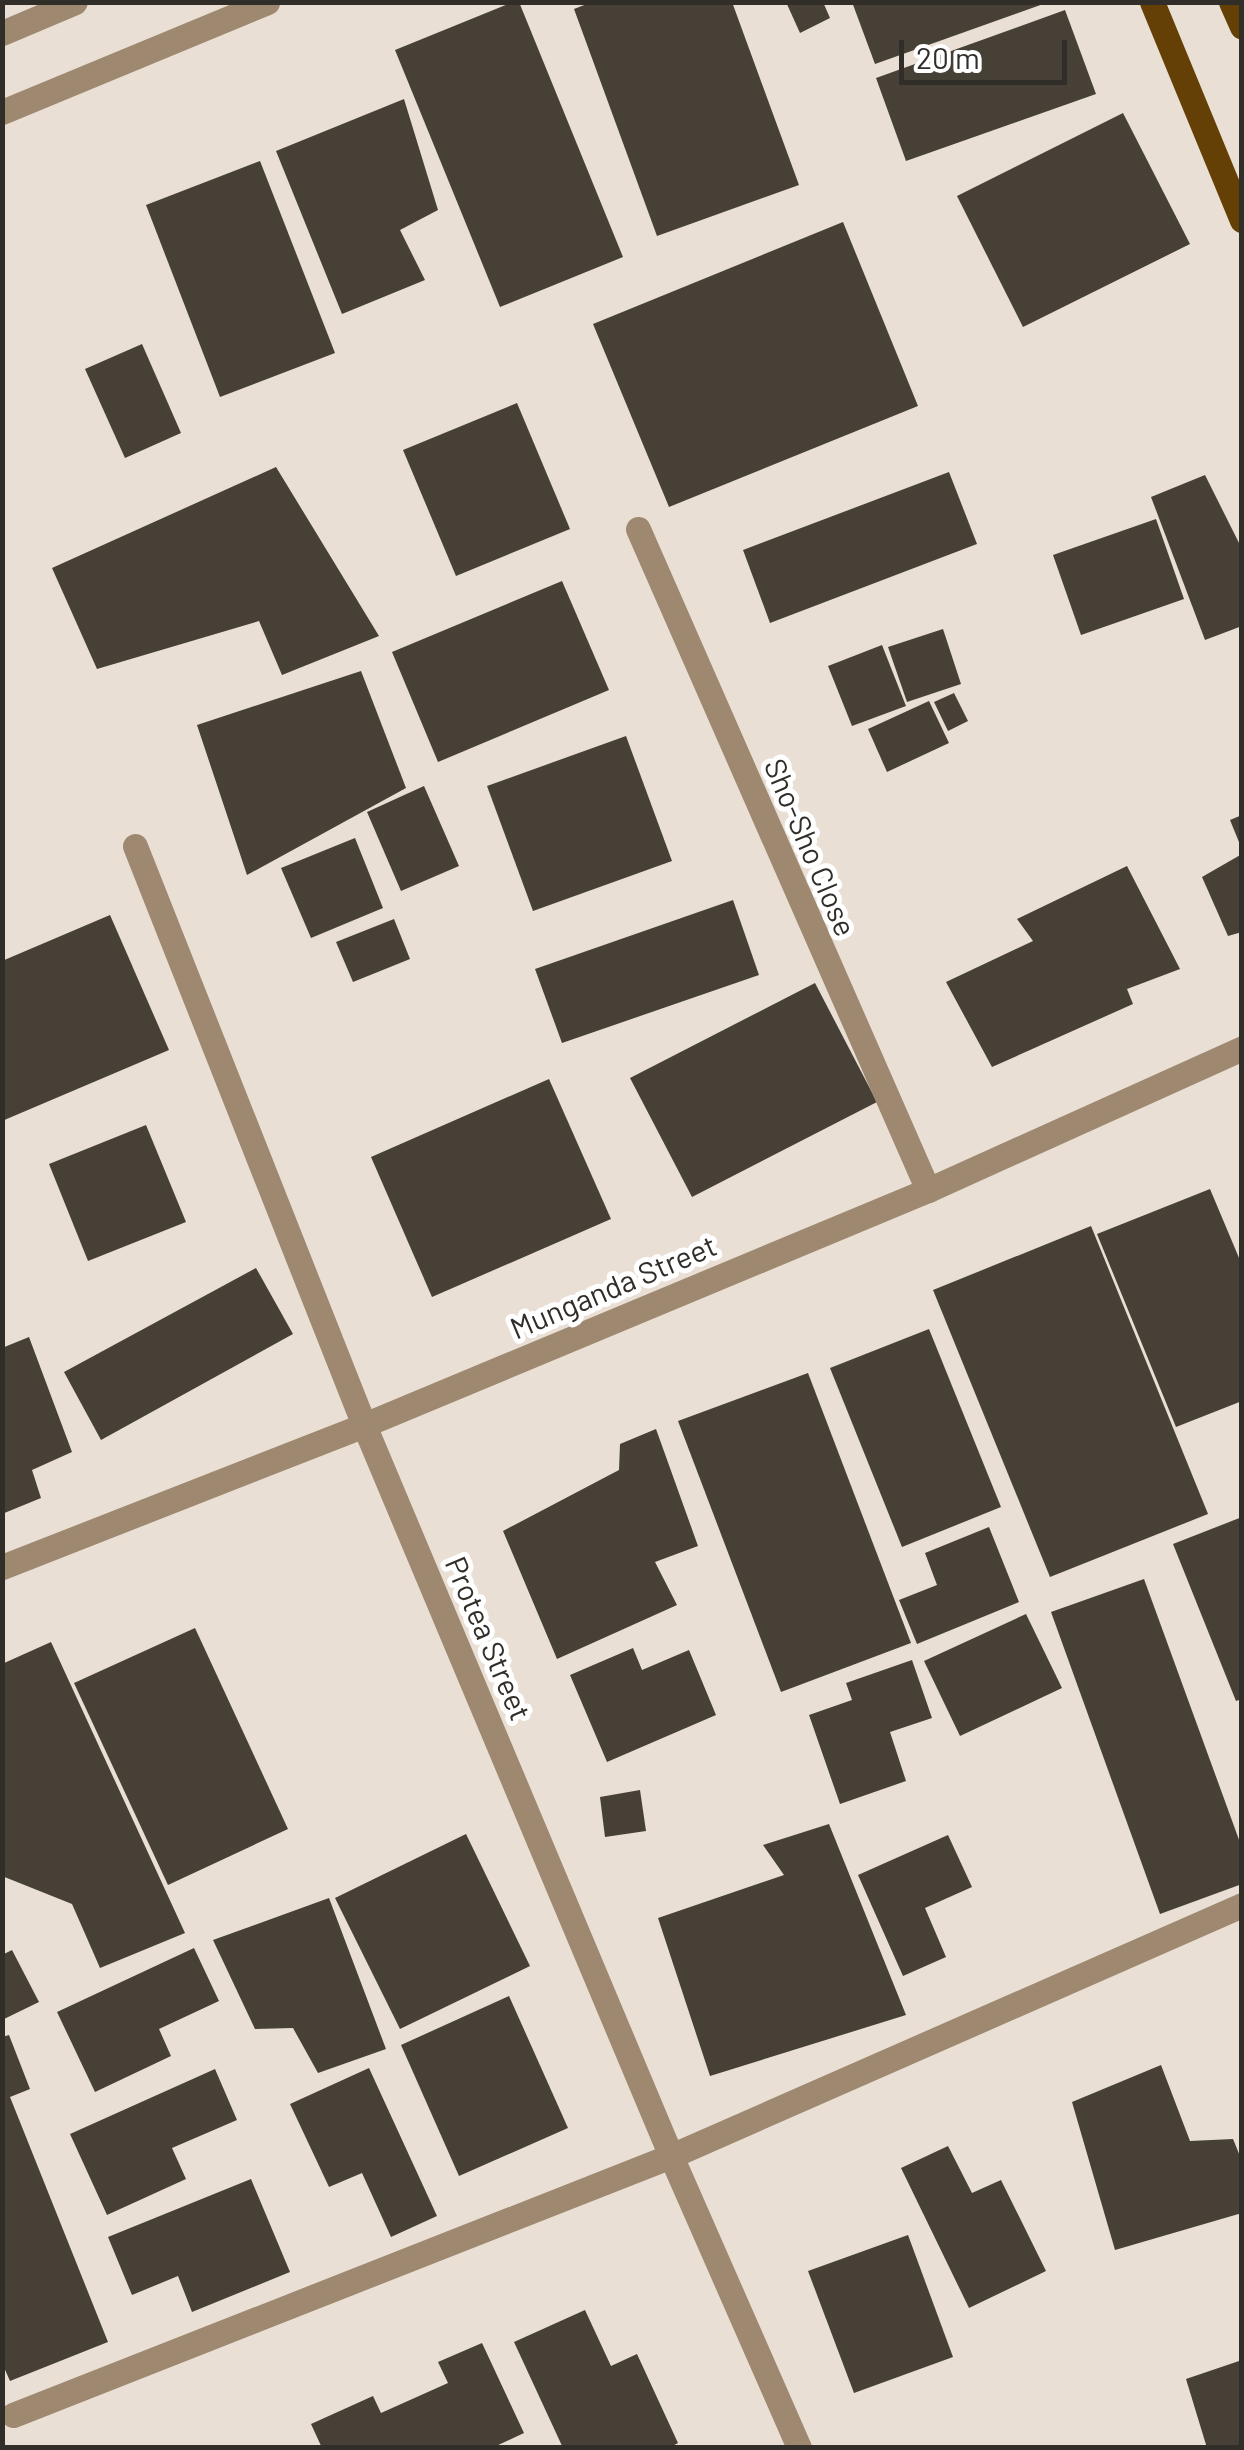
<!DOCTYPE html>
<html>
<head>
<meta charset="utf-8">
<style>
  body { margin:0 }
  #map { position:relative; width:1244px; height:2450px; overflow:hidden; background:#e9dfd4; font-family:Barlow,sans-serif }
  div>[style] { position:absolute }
  .building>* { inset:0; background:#474036 }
  .minor>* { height:25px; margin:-12.5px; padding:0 12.5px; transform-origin:12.5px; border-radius:12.5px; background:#9e8970 }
  .major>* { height:25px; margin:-12.5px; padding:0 12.5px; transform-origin:12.5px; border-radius:12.5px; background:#644006 }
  span { translate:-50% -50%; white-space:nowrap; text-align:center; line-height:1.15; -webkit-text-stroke:10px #fff; paint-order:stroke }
  .street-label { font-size:30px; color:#312d29 }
  .frame { position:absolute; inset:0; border:5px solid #312d29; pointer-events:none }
  .scale { position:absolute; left:899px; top:40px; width:168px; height:45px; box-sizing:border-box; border:5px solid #312d29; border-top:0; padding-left:12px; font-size:30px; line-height:35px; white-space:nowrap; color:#312d29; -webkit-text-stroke:8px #fff; paint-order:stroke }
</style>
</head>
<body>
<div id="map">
  <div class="building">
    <i style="clip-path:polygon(513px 2px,519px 2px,623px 257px,500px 307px,395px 50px)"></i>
    <i style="clip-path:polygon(592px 2px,732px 2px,799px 185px,657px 236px,574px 9px)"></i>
    <i style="clip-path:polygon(786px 2px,823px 2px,830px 18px,800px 33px)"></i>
    <i style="clip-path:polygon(852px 2px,1046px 2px,1046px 3px,875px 64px)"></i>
    <i style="clip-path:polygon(1065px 10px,1096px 94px,906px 161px,876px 78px)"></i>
    <i style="clip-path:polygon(404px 99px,438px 210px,400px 230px,425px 280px,342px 314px,276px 151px)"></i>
    <i style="clip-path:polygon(1123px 113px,1190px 244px,1023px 327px,957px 196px)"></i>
    <i style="clip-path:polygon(260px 161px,335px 353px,220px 397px,146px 205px)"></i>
    <i style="clip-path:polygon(843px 222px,918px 406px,669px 507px,593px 324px)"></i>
    <i style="clip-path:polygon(142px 344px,181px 433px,125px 458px,85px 369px)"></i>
    <i style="clip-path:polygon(517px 403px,570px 529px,456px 576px,403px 450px)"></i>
    <i style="clip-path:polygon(276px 467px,379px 636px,282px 675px,259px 621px,97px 669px,52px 568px)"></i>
    <i style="clip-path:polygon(949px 472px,977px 544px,770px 623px,743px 550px)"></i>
    <i style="clip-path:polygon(1205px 475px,1242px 549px,1242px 626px,1205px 640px,1151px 497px)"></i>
    <i style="clip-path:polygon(1156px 519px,1184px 599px,1081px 635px,1053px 555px)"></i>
    <i style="clip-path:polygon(562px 581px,609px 690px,438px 762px,392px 652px)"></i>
    <i style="clip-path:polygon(943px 629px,961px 684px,907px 702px,888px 647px)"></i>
    <i style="clip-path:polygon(882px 645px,906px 706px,852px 726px,828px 666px)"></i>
    <i style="clip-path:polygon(361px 671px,406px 788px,247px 875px,197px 725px)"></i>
    <i style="clip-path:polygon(954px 693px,968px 721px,948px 731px,934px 702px)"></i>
    <i style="clip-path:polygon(929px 701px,949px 743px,887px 772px,868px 729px)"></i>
    <i style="clip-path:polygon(626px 736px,672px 861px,533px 911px,487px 786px)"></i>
    <i style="clip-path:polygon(424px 786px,459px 866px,401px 891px,367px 812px)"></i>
    <i style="clip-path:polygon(1242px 815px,1242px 847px,1241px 847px,1230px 820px)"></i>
    <i style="clip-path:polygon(355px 838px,383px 908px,311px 938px,281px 868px)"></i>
    <i style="clip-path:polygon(1242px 854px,1242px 932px,1228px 936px,1202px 877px)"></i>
    <i style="clip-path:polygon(1127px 866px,1180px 969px,1127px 989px,1133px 1004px,992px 1067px,946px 982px,1033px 941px,1017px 919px)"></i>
    <i style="clip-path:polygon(733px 900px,759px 975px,562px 1043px,535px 969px)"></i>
    <i style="clip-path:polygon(110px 915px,169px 1050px,2px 1121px,2px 961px)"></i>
    <i style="clip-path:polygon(394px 919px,410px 959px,353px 982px,336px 942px)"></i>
    <i style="clip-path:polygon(815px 983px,877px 1102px,692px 1197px,630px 1078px)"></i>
    <i style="clip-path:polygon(549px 1079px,611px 1219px,432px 1297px,371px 1157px)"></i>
    <i style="clip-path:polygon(146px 1125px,186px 1222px,88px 1261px,49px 1164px)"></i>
    <i style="clip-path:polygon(1210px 1189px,1242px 1265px,1242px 1401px,1176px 1427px,1097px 1234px)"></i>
    <i style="clip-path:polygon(1091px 1226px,1208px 1514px,1050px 1577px,933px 1290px)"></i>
    <i style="clip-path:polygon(256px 1268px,293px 1334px,101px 1440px,64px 1372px)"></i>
    <i style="clip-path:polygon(929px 1329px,1001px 1507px,902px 1547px,830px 1368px)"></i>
    <i style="clip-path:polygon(29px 1337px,72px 1452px,32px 1470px,41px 1498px,2px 1514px,2px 1348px)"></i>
    <i style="clip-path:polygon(808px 1373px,911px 1643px,781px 1692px,678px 1421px)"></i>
    <i style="clip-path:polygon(656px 1429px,698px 1546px,655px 1562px,677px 1605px,557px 1659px,503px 1531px,619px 1470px,620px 1444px)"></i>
    <i style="clip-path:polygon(1242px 1517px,1242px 1699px,1236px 1701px,1173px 1544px)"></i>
    <i style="clip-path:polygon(989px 1527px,1019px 1602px,917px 1644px,899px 1600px,937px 1585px,925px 1553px)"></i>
    <i style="clip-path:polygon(1144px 1579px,1242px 1848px,1242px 1884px,1160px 1914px,1051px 1612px)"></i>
    <i style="clip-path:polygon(1026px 1614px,1062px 1688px,960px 1736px,924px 1661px)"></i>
    <i style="clip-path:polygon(195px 1628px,288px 1829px,168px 1885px,74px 1683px)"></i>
    <i style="clip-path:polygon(51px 1642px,185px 1933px,100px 1968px,72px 1904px,2px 1876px,2px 1664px)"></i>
    <i style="clip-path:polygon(633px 1648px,642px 1670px,689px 1650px,716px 1715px,607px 1762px,570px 1675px)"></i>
    <i style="clip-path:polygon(912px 1660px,932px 1718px,890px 1732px,906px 1781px,840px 1804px,809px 1715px,852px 1700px,846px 1683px)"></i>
    <i style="clip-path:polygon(640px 1790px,646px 1831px,605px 1837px,600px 1797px)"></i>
    <i style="clip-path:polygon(829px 1824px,906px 2015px,710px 2076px,658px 1918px,784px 1875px,763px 1845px)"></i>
    <i style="clip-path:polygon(466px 1834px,530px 1966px,400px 2029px,335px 1898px)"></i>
    <i style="clip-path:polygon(948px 1835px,972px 1887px,925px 1908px,946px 1957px,903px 1976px,858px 1875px)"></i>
    <i style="clip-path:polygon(329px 1898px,386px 2049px,318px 2073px,293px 2028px,255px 2029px,213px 1940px)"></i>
    <i style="clip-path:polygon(194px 1948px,219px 2001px,159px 2029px,171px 2056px,95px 2092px,57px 2012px)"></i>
    <i style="clip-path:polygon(12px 1950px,39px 2002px,2px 2020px,2px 1955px)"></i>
    <i style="clip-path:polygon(509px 1996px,568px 2128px,459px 2176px,401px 2045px)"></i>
    <i style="clip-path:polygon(9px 2035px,30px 2089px,10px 2097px,108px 2342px,10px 2381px,2px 2363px,2px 2037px)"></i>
    <i style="clip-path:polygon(1161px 2065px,1190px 2141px,1233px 2139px,1242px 2161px,1242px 2213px,1115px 2250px,1072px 2102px)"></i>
    <i style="clip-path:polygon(369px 2068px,437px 2216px,391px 2237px,362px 2173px,329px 2187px,290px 2104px)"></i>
    <i style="clip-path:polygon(215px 2069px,237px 2120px,172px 2148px,186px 2179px,107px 2215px,70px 2134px)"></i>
    <i style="clip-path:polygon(948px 2146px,972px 2193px,1001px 2180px,1046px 2271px,969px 2308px,901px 2168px)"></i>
    <i style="clip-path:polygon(251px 2179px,290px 2272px,192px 2312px,178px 2276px,132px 2295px,108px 2237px)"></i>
    <i style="clip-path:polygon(908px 2235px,953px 2357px,854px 2393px,808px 2271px)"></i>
    <i style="clip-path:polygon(585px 2310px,611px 2366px,637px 2354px,678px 2443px,669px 2448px,563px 2448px,514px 2342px)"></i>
    <i style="clip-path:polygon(482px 2343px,524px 2433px,492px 2448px,322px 2448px,311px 2424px,373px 2396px,381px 2413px,448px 2383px,438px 2362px)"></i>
    <i style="clip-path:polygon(1242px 2360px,1242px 2448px,1207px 2448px,1186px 2379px)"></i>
  </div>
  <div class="minor">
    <i style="left:2px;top:33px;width:79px;rotate:-23deg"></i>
    <i style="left:2px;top:112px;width:287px;rotate:-22.5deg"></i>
    <i style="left:638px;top:529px;width:722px;rotate:66.31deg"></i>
    <i style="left:135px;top:846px;width:623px;rotate:68.42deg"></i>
    <i style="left:364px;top:1425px;width:793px;rotate:67.22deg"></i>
    <i style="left:671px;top:2156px;width:319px;rotate:66.3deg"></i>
    <i style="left:2px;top:1567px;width:389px;rotate:-21.4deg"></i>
    <i style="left:364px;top:1425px;width:611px;rotate:-22.62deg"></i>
    <i style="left:928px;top:1190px;width:345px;rotate:-24.3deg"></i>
    <i style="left:13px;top:2415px;width:707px;rotate:-21.49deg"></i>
    <i style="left:671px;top:2156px;width:624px;rotate:-23.73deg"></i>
  </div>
  <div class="major">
    <i style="left:1152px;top:2px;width:236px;rotate:67.6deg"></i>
    <i style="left:1231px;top:2px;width:27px;rotate:66deg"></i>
  </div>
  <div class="street-label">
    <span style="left:811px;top:847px;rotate:67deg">Sho-Sho Close</span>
    <span style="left:613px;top:1286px;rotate:-23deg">Munganda Street</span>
    <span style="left:489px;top:1638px;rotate:67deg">Protea Street</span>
  </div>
  <div class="frame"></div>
  <div class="scale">20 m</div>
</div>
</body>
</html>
